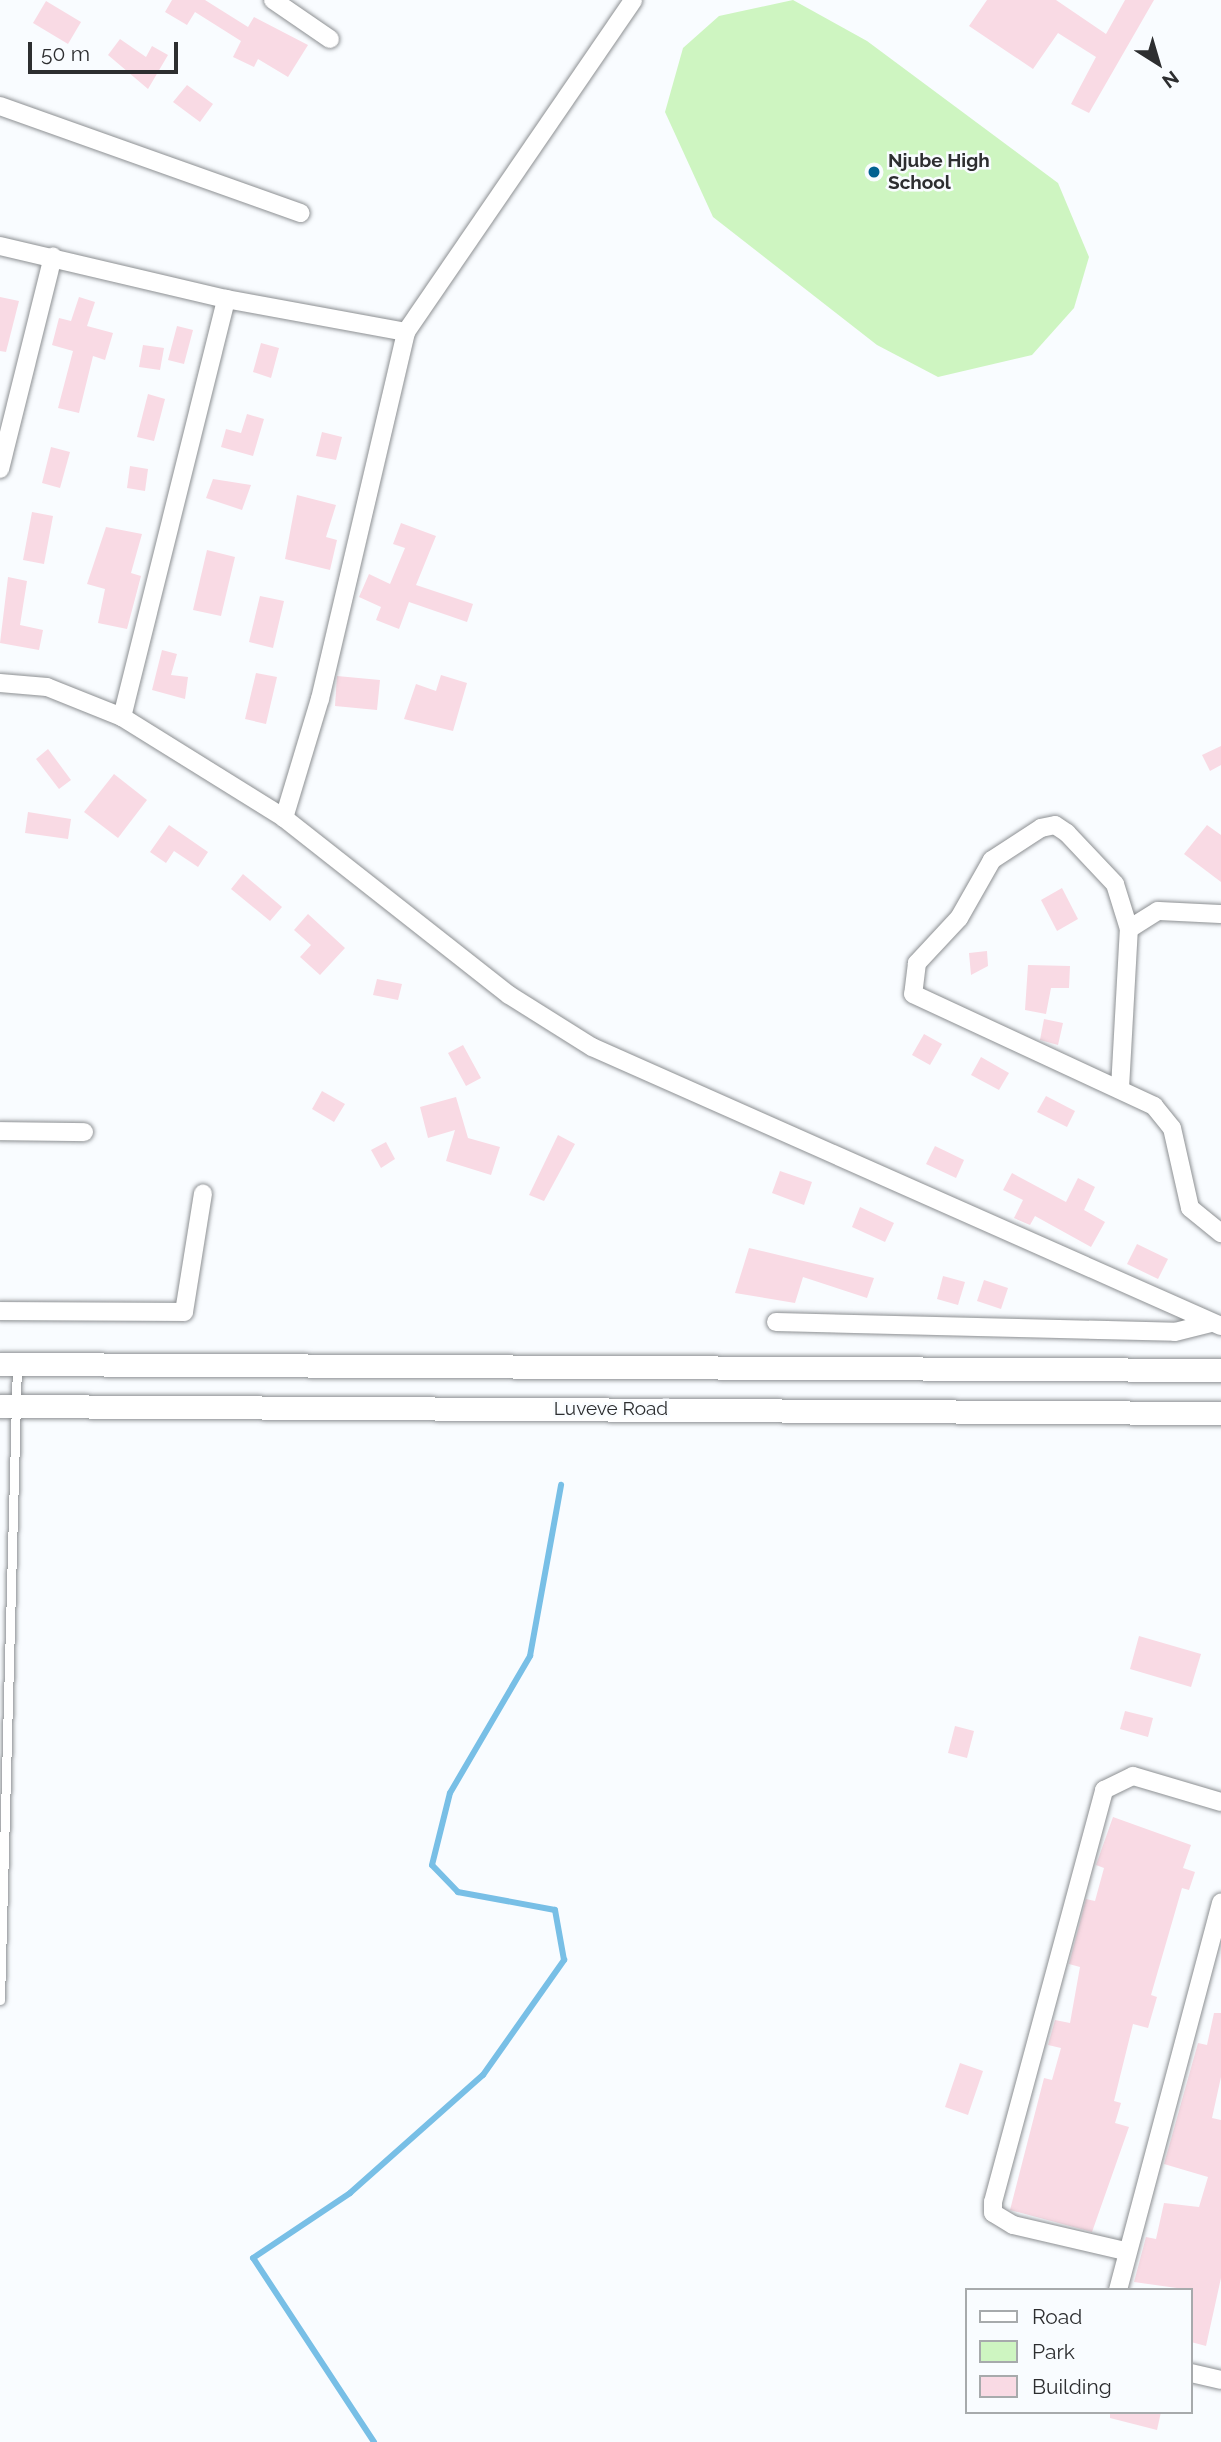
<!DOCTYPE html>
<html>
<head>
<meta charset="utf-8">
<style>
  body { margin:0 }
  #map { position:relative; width:1221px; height:2442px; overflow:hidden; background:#f9fcff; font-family:Raleway,sans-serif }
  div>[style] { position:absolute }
  .green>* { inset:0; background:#cef5c1 }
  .stream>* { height:6px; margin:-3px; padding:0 3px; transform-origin:3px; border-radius:3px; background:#78bfe6 }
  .building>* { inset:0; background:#f9dae4 }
  .roads { filter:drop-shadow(0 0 2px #8d9093) drop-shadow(0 0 2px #8d9093) }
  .service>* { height:9px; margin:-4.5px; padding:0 4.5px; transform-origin:4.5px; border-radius:4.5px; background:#fff }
  .minor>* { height:18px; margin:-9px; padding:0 9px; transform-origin:9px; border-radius:9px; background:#fff }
  .tertiary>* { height:23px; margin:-11.5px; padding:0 11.5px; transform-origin:11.5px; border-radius:11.5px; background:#fff }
  .dots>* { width:19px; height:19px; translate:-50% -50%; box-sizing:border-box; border:4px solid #f9fcff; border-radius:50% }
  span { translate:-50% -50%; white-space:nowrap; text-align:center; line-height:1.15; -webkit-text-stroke:5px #f9fcff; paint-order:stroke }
  .poi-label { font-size:19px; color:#2d2e30; font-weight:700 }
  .left { translate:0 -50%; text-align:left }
  .street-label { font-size:19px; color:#2d2e30 }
  .legend { position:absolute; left:965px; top:2288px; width:228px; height:126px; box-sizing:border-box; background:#f9fcff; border:2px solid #a7aaac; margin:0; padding:9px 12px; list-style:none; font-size:21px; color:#2d2e30 }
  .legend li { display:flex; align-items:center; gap:14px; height:35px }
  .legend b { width:35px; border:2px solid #a7aaac }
  .north { position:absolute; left:1123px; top:28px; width:70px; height:70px; -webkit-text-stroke:5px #f9fcff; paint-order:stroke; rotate:143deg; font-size:19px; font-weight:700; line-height:28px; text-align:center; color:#2d2e30 }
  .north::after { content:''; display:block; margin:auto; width:24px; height:32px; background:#2d2e30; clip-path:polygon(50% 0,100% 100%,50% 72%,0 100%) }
  .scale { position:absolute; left:28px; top:42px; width:150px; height:32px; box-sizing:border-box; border:4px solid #2d2e30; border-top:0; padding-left:9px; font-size:21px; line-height:24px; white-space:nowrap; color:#2d2e30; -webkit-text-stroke:5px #f9fcff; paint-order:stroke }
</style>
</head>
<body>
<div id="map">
  <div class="green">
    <i style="clip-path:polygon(793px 0,867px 41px,1058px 183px,1089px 257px,1074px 308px,1032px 355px,938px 377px,877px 345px,713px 217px,665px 112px,683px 48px,719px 16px)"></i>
  </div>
  <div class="stream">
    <i style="left:374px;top:2442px;width:220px;rotate:-123.3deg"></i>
    <i style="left:253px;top:2258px;width:117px;rotate:-33.8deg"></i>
    <i style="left:350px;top:2193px;width:178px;rotate:-41.6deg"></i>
    <i style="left:483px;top:2075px;width:141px;rotate:-54.8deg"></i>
    <i style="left:564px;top:1960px;width:51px;rotate:-100.2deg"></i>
    <i style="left:555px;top:1910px;width:99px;rotate:-169.5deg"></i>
    <i style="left:458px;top:1892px;width:37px;rotate:-134deg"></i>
    <i style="left:432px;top:1865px;width:74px;rotate:-76deg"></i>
    <i style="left:450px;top:1793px;width:159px;rotate:-59.7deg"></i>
    <i style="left:530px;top:1656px;width:174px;rotate:-79.7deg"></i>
  </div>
  <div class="building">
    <i style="clip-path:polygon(172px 0,205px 0,248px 27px,254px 17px,308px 45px,288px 77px,258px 59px,254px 67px,233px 57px,241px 41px,195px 12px,187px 25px,165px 12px)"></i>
    <i style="clip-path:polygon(987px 0,1056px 0,1106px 34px,1125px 0,1154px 0,1089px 113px,1071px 104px,1096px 57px,1058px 33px,1033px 69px,969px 26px)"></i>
    <i style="clip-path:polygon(46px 1px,81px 22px,68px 44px,33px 23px)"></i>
    <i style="clip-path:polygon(120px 39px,146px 57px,152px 46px,168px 55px,148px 89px,108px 55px)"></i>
    <i style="clip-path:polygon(187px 85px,213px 104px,200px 122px,173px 102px)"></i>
    <i style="clip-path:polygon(0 297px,19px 301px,6px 352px,0 351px)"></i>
    <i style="clip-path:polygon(79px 297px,95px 302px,87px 326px,113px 333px,105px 360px,93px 356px,79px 413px,58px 408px,73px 351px,52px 345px,59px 318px,71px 321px)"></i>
    <i style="clip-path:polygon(177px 326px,193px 330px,184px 364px,168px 360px)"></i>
    <i style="clip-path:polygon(261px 343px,279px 348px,271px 378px,253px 372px)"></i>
    <i style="clip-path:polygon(143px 345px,164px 348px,160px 370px,139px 367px)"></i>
    <i style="clip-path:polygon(148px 394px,165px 399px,154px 441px,137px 437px)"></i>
    <i style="clip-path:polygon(247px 414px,264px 419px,253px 456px,221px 447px,226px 429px,241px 433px)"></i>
    <i style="clip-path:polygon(322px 432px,342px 437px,336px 460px,316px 456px)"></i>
    <i style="clip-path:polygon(51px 447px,70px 452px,60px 488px,42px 483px)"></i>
    <i style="clip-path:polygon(130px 466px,148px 469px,145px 491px,127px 488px)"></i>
    <i style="clip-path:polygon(213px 479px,251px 485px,242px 510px,206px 498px)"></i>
    <i style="clip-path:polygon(297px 495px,336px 505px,326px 537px,337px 540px,330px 570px,285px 559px)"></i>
    <i style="clip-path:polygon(32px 512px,53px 516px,44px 564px,23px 560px)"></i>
    <i style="clip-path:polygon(401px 523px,436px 536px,416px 585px,473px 604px,467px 622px,409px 602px,399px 629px,376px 620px,381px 607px,359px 597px,369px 574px,390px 584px,405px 548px,393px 544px)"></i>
    <i style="clip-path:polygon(106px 527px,142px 534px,131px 573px,141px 576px,127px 629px,98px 623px,105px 589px,87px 584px)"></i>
    <i style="clip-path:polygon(207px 550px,235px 557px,221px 616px,193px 610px)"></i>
    <i style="clip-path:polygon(8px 577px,27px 581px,20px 625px,43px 630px,39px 650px,0 643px)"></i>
    <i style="clip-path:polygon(260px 596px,284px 601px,273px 648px,249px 642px)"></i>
    <i style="clip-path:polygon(162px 650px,177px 654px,171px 675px,188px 677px,185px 699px,152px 690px)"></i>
    <i style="clip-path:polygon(256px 673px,277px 677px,266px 724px,245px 719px)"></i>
    <i style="clip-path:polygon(441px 675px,467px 683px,453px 731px,404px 719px,416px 684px,436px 691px)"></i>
    <i style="clip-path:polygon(337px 676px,380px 680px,377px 710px,335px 706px)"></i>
    <i style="clip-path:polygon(1221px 746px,1221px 765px,1210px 771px,1202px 755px)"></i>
    <i style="clip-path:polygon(48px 749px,71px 780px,59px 789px,36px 759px)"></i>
    <i style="clip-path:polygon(114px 774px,147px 800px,118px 838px,84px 812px)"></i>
    <i style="clip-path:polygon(28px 812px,71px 819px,68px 839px,25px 833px)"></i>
    <i style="clip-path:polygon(169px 825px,208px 852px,198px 867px,174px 851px,166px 863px,150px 852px)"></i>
    <i style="clip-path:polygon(1207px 825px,1221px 835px,1221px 882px,1184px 854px)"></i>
    <i style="clip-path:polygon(243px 874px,282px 907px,270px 921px,231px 889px)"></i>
    <i style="clip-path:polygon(1062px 888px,1078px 919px,1057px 931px,1041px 900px)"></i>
    <i style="clip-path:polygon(308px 914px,345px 948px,320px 975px,300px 957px,311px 945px,294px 930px)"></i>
    <i style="clip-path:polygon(987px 951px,988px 966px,971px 975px,969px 953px)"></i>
    <i style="clip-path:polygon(1028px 965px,1070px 966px,1069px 988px,1051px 988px,1046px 1014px,1025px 1010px)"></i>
    <i style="clip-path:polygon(377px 979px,402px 984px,398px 1000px,373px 995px)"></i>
    <i style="clip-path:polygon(1044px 1019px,1063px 1023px,1058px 1045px,1040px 1040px)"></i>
    <i style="clip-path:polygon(924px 1034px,942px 1044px,930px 1065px,912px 1055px)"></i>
    <i style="clip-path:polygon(463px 1045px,481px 1078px,466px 1086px,448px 1053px)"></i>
    <i style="clip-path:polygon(981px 1057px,1009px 1073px,999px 1090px,971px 1075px)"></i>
    <i style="clip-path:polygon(322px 1091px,345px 1104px,334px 1122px,312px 1109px)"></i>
    <i style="clip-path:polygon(1046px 1096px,1075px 1111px,1067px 1127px,1037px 1112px)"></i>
    <i style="clip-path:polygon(456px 1097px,468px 1138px,500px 1147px,491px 1175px,446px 1161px,455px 1130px,428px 1138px,420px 1107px)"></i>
    <i style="clip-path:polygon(558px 1135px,575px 1144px,544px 1201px,529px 1195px)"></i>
    <i style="clip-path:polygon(386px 1142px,395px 1159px,381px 1168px,371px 1150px)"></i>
    <i style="clip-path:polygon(935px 1146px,964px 1160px,956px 1178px,926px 1164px)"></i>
    <i style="clip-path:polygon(780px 1171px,812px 1182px,804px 1205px,772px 1193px)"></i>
    <i style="clip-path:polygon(1012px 1173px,1066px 1202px,1078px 1178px,1095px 1187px,1084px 1210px,1105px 1222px,1091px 1247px,1035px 1216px,1030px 1225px,1014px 1218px,1023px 1200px,1003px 1190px)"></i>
    <i style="clip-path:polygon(860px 1207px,894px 1223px,885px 1242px,852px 1227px)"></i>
    <i style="clip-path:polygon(1137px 1244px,1168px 1259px,1158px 1279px,1127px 1264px)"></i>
    <i style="clip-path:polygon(749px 1248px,874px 1278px,867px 1298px,803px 1277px,795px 1303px,735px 1293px)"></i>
    <i style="clip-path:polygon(943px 1276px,965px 1282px,958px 1305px,937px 1299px)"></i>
    <i style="clip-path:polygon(984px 1280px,1008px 1288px,1001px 1309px,977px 1301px)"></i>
    <i style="clip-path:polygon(1139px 1636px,1201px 1654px,1191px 1687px,1130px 1669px)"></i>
    <i style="clip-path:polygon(1125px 1711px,1153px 1718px,1148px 1737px,1120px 1729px)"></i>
    <i style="clip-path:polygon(955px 1726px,974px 1731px,967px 1758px,948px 1753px)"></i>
    <i style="clip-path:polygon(1113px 1817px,1191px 1845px,1183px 1868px,1195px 1872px,1189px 1890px,1182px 1888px,1151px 1995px,1157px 1997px,1148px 2028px,1133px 2024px,1114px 2101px,1121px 2103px,1115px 2123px,1129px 2127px,1092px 2232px,1010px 2210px,1044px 2078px,1052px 2080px,1061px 2048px,1048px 2045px,1055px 2020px,1070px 2023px,1080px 1967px,1069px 1964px,1086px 1899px,1095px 1901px,1104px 1868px,1096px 1865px)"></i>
    <i style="clip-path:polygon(1214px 2013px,1221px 2013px,1221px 2077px,1212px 2118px,1221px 2120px,1221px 2278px,1206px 2346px,1191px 2342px,1191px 2290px,1134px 2282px,1146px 2237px,1156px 2239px,1164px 2203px,1199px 2207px,1208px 2177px,1164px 2164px,1198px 2043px,1207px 2045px)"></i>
    <i style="clip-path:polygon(960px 2063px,983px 2071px,968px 2115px,945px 2107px)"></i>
    <i style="clip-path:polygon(1110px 2412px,1161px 2412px,1157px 2430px,1110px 2418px)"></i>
  </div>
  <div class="roads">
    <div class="service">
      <i style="left:0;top:2000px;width:635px;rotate:-88.47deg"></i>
    </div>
    <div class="minor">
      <i style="left:273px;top:0;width:69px;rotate:34.4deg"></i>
      <i style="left:0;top:106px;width:319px;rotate:19.6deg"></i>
      <i style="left:0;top:246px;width:232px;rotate:13.2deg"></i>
      <i style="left:226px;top:299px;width:183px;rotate:10.4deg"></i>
      <i style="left:0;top:469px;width:219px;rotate:-76deg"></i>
      <i style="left:0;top:683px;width:47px;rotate:4.9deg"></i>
      <i style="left:47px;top:687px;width:81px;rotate:21.8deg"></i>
      <i style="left:122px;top:717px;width:191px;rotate:31.9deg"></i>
      <i style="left:284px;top:818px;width:286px;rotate:38.2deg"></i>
      <i style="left:509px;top:995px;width:98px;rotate:32.1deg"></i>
      <i style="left:592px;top:1047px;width:688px;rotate:23.92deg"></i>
      <i style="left:122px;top:717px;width:431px;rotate:-76deg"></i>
      <i style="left:284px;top:818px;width:124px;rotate:-73.2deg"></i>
      <i style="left:320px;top:699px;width:377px;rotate:-76.8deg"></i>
      <i style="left:406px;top:332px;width:402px;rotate:-55.6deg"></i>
      <i style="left:1129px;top:929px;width:47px;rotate:-107.3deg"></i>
      <i style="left:1115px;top:884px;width:70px;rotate:-133.3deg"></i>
      <i style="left:1067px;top:833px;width:14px;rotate:-146deg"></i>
      <i style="left:1055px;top:825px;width:14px;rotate:168deg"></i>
      <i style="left:1041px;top:828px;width:59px;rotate:146.9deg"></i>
      <i style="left:992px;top:860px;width:67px;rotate:119.6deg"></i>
      <i style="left:959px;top:918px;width:62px;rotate:133deg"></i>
      <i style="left:917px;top:963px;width:31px;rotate:97deg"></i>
      <i style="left:913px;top:994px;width:266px;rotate:24.9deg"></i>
      <i style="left:1154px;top:1106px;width:28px;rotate:51deg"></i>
      <i style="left:1172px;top:1128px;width:82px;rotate:77.3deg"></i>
      <i style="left:1190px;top:1208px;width:40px;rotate:39deg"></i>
      <i style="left:1120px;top:1088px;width:159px;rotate:-86.8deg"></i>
      <i style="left:1129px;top:929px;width:34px;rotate:-32deg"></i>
      <i style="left:1158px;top:911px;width:63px;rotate:2.7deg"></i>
      <i style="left:0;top:1131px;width:84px;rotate:0.7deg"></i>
      <i style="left:0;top:1311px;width:184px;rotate:0.3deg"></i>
      <i style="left:184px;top:1312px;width:120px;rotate:-80.9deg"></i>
      <i style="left:776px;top:1322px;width:399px;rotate:1.4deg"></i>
      <i style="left:1175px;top:1332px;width:37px;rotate:-14deg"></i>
      <i style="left:1125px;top:2251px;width:115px;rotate:-166.9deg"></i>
      <i style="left:1013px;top:2225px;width:23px;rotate:-149deg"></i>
      <i style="left:993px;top:2213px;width:11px;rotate:-90deg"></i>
      <i style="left:993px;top:2202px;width:427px;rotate:-74.9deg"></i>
      <i style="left:1104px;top:1790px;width:32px;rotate:-26deg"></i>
      <i style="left:1133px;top:1776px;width:92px;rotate:16.5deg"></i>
      <i style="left:1118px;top:2290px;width:401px;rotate:-75.1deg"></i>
      <i style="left:1191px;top:2373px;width:31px;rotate:13deg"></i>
    </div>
    <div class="tertiary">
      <i style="left:0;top:1364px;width:1221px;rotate:0.28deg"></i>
      <i style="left:0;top:1406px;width:1221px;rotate:0.33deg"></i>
    </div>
  </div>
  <div class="dots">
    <i style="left:874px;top:172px;background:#006191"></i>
  </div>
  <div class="poi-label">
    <span class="left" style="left:888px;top:172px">Njube High<br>School</span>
  </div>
  <div class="street-label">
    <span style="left:611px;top:1409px">Luveve Road</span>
  </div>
  <ul class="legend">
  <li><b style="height:9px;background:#fff"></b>Road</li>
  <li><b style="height:19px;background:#cef5c1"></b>Park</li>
  <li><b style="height:19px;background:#f9dae4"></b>Building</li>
  </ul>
  <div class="north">N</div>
  <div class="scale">50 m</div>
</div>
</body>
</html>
